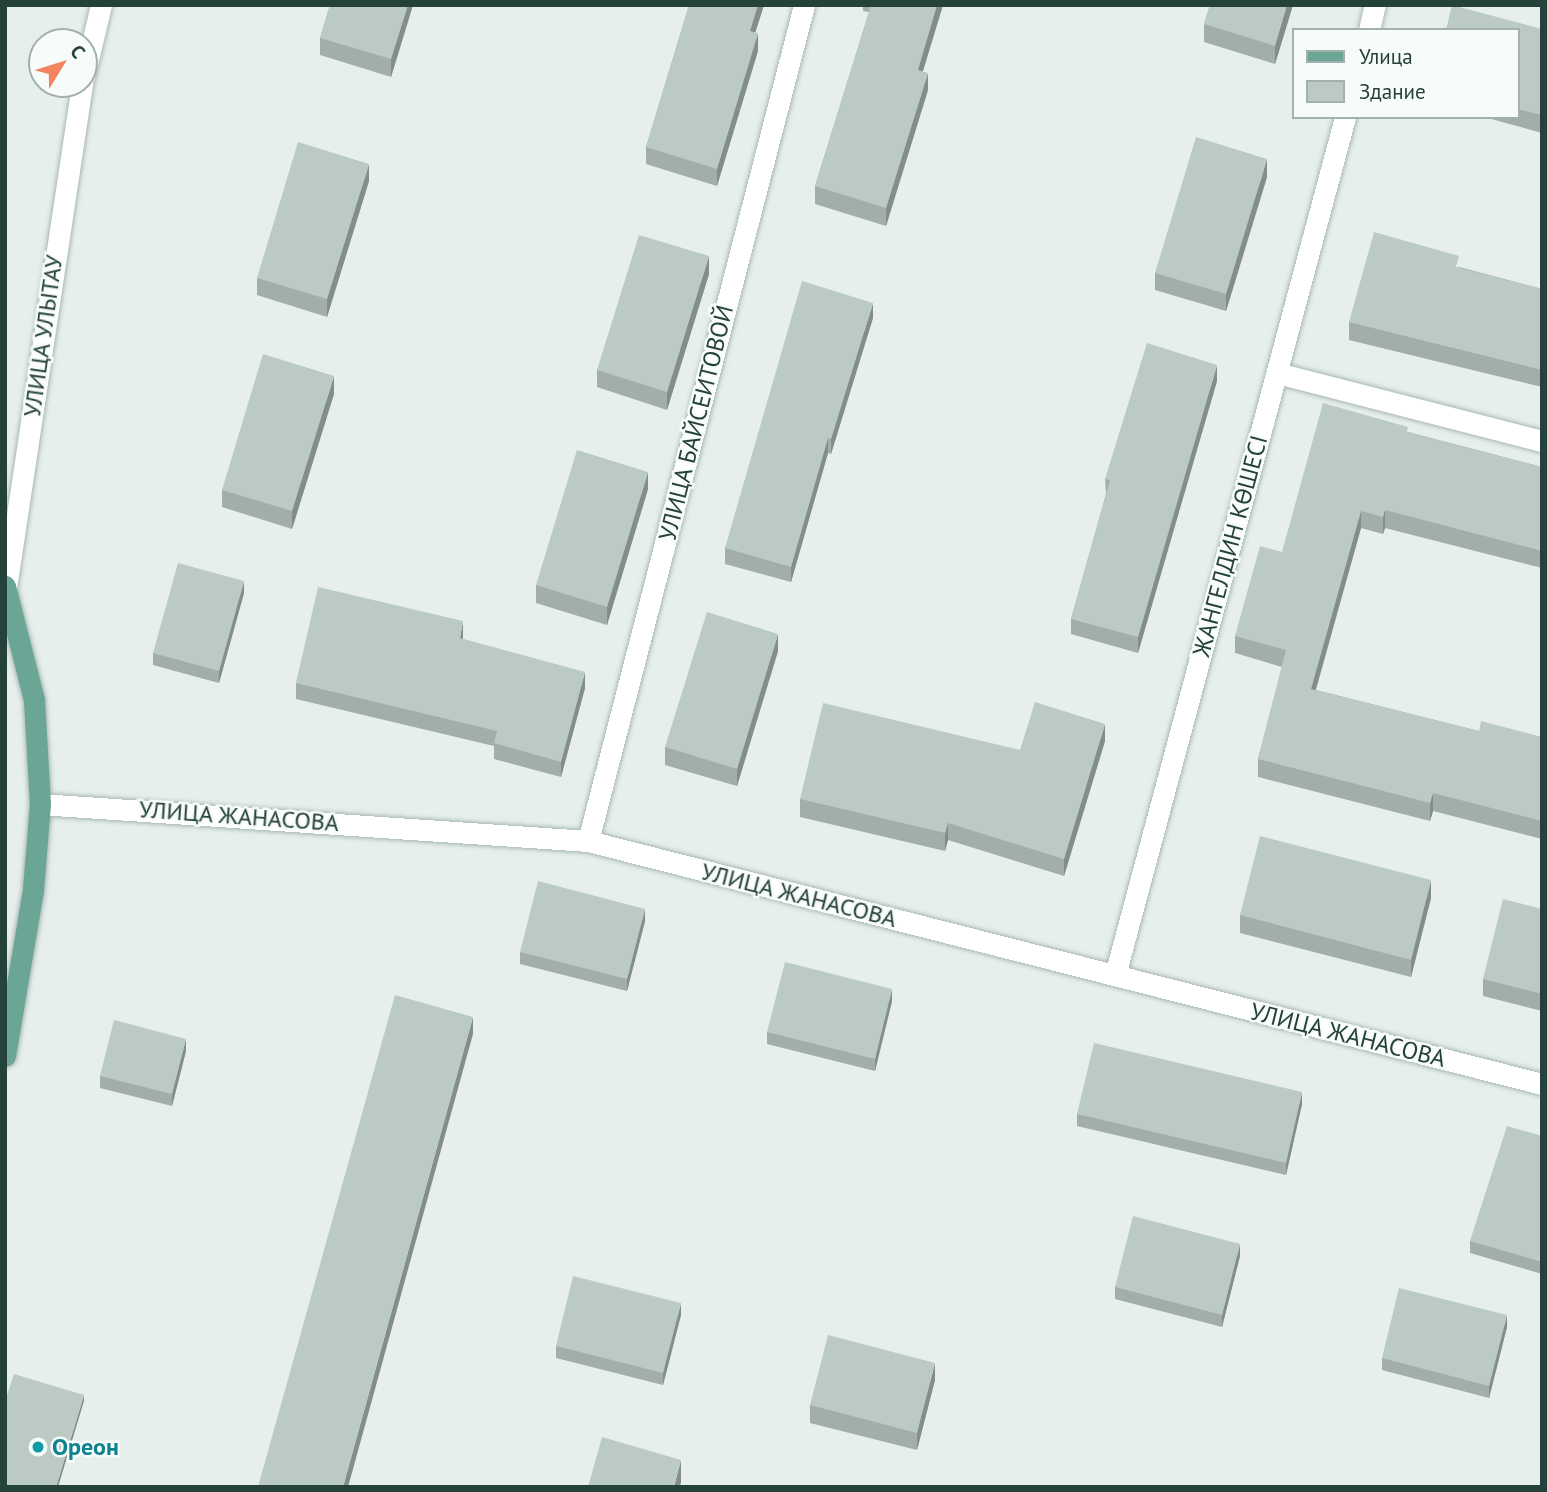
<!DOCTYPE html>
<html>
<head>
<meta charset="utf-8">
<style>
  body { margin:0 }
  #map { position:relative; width:1547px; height:1492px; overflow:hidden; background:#e6efeb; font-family:"PT Sans",sans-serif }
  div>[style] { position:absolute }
  .roads { filter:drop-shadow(0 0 2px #a8b8b2) drop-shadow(0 0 2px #a8b8b2) }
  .street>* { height:21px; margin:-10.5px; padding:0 10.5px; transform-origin:10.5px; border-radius:10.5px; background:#fff }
  .secondary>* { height:21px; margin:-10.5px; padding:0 10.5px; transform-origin:10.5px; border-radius:10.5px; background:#fff }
  .primary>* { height:21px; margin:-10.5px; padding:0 10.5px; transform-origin:10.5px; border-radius:10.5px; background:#6aa596 }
  .wall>* { inset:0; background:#a1aea9 }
  .shaded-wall>* { inset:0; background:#838d89 }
  .building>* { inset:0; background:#bbcac4 }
  .dots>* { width:19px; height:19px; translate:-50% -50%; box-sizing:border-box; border:4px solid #f7fbf9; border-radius:50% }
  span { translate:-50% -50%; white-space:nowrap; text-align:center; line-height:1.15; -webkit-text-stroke:5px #f7fbf9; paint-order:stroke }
  .street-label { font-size:24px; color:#24423a }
  .culture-label { font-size:24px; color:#0d838f; font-weight:700 }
  .left { translate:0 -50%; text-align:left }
  .frame { position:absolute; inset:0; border:7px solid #24423a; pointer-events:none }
  .legend { position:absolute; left:1292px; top:28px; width:228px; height:91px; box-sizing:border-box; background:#f7fbf9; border:2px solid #a3b1ad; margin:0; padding:9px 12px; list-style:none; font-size:21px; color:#24423a }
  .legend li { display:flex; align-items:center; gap:14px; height:35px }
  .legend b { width:35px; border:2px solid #a3b1ad }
  .north { position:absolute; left:28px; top:28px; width:70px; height:70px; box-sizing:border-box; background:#f7fbf9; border:2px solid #a3b1ad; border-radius:50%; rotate:52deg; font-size:19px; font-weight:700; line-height:28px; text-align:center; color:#24423a }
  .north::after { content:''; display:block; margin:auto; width:24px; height:32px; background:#f4845f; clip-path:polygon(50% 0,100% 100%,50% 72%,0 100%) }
</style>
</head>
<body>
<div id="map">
  <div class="roads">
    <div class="street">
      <i style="left:1369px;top:30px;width:26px;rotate:-77deg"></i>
      <i style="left:1277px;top:373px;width:274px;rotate:14.4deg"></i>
      <i style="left:588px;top:841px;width:863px;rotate:-75.51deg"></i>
      <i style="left:1115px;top:975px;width:888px;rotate:-74.99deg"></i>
    </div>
    <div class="secondary">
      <i style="left:84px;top:76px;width:73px;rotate:-76.5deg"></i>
      <i style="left:6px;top:588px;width:510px;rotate:-81.42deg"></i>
      <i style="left:40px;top:804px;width:549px;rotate:3.86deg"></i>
      <i style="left:588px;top:841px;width:984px;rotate:14.29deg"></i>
    </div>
    <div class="primary">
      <i style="left:5px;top:586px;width:118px;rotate:75.7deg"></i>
      <i style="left:34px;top:700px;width:104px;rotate:86.7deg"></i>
      <i style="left:40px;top:804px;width:86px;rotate:94.7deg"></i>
      <i style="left:33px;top:890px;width:168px;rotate:99.6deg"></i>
    </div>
  </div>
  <div class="wall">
    <i style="clip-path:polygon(330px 5px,413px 5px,391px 77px,320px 55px,320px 38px)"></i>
    <i style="clip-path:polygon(689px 5px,764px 5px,755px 33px,758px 51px,717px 186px,646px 164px,646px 147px)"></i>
    <i style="clip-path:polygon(863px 5px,943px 5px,923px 71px,928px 90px,886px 226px,815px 204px,815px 186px,869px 12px,863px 11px)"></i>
    <i style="clip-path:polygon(1210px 5px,1293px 5px,1275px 64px,1204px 42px,1204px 24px)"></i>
    <i style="clip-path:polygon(1542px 29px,1542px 133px,1484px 117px,1517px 117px,1517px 30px)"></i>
    <i style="clip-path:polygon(1267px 177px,1226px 311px,1155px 290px,1155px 273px)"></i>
    <i style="clip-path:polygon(369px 181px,327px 317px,257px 295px,257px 278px)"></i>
    <i style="clip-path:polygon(1459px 267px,1542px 289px,1542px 387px,1349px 340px,1349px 322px)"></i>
    <i style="clip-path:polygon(709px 274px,667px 410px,597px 387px,597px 370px)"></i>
    <i style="clip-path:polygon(873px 318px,831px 454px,828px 453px,791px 582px,725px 564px,725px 548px)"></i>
    <i style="clip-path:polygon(1217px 381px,1138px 653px,1071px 634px,1071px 619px,1106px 494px,1105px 479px)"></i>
    <i style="clip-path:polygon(334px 394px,292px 529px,222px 507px,222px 490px)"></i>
    <i style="clip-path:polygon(1408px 432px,1542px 467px,1542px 568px,1385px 528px,1383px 534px,1361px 528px,1316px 690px,1479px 731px,1542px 737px,1542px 839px,1433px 811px,1430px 821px,1258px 777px,1258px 759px,1282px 667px,1235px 653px,1235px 636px,1282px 552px)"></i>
    <i style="clip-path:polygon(648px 489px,607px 625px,536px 603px,536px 585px)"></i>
    <i style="clip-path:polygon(244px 593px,219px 683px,153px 665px,153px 653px)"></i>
    <i style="clip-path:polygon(463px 637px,463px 639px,585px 688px,561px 777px,494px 759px,494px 746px,296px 699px,296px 683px)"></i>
    <i style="clip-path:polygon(778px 651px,737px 786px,665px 765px,665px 747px)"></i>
    <i style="clip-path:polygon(1105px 741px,1064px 876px,948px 840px,945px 851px,800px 817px,800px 799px,1020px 750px)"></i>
    <i style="clip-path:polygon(1431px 898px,1411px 977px,1240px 933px,1240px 915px)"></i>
    <i style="clip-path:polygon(1542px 909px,1542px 1011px,1483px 996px,1483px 979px)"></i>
    <i style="clip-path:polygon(645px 921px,627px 991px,520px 964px,520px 952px)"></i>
    <i style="clip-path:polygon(892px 1001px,875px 1071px,767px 1044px,767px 1032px)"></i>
    <i style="clip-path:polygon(186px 1051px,172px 1106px,100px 1088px,100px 1076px)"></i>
    <i style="clip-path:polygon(1302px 1104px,1286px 1175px,1077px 1126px,1077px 1114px)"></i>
    <i style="clip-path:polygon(1542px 1136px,1542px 1274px,1470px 1253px,1470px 1241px)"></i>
    <i style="clip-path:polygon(1240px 1256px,1222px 1327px,1115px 1299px,1115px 1287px)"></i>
    <i style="clip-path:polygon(681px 1315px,663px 1385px,556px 1358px,556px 1346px)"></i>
    <i style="clip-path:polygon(1507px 1327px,1489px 1398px,1382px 1370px,1382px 1358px)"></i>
    <i style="clip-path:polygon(935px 1380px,917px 1450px,810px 1423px,810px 1405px)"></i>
  </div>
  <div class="shaded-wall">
    <i style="clip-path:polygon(408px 5px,413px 5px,391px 77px,391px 59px)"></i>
    <i style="clip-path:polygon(758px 5px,764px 5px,750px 49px,750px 31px)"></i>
    <i style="clip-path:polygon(937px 5px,943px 5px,918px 87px,918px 70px)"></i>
    <i style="clip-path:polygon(1287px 5px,1293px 5px,1275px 64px,1275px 46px)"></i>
    <i style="clip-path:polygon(758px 33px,758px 51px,717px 186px,717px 169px)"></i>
    <i style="clip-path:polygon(928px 73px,928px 90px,886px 226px,886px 208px)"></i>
    <i style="clip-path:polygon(1267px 159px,1267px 177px,1226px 311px,1226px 294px)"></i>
    <i style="clip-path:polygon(369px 164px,369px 181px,327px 317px,327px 299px)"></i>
    <i style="clip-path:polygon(709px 256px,709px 274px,667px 410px,667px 392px)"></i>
    <i style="clip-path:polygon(873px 303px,873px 318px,831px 454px,831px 439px)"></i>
    <i style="clip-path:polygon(1217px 365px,1217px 381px,1138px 653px,1138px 637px)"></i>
    <i style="clip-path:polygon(334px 376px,334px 394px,292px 529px,292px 511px)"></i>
    <i style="clip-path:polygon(828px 438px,828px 453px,791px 582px,791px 567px)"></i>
    <i style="clip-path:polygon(648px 472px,648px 489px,607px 625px,607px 607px)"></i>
    <i style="clip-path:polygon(1385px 510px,1385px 528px,1383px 534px,1383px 517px)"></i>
    <i style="clip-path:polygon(1361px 511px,1361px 528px,1311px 706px,1311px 689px)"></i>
    <i style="clip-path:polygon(244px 581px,244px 593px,219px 683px,219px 671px)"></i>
    <i style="clip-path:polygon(463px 621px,463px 637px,460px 654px,460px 638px)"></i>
    <i style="clip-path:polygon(778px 634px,778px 651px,737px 786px,737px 769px)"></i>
    <i style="clip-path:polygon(585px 672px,585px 688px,561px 777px,561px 762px)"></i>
    <i style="clip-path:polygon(1105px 724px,1105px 741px,1064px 876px,1064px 859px)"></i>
    <i style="clip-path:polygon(1433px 793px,1433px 811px,1430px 821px,1430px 803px)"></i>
    <i style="clip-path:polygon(948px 823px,948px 840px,945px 851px,945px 833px)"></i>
    <i style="clip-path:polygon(1431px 880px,1431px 898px,1411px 977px,1411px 960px)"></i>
    <i style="clip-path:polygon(645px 909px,645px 921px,627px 991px,627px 979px)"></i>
    <i style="clip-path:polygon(892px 989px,892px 1001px,875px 1071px,875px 1059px)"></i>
    <i style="clip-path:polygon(473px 1017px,473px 1034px,348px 1487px,343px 1487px)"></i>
    <i style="clip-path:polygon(186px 1039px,186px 1051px,172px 1106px,172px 1094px)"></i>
    <i style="clip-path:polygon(1302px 1092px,1302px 1104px,1286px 1175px,1286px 1163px)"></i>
    <i style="clip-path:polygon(1240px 1244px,1240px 1256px,1222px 1327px,1222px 1315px)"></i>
    <i style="clip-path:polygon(681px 1303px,681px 1315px,663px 1385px,663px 1373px)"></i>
    <i style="clip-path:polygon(1507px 1315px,1507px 1327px,1489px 1398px,1489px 1386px)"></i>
    <i style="clip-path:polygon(935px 1363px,935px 1380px,917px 1450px,917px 1433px)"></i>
    <i style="clip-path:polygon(84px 1395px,84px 1401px,58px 1487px,56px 1487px)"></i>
    <i style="clip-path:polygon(681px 1460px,681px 1482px,680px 1487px,674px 1487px)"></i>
  </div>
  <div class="building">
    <i style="clip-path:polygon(330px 5px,408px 5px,391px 59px,320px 38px)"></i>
    <i style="clip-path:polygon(689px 5px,758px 5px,750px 31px,758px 33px,717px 169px,646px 147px)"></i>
    <i style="clip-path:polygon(871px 5px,937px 5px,918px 70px,928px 73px,886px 208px,815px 186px)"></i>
    <i style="clip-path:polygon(1210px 5px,1287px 5px,1275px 46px,1204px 24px)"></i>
    <i style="clip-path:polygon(1452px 5px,1542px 29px,1542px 115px,1517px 109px,1517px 30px,1446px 30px)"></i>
    <i style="clip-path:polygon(1196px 137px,1267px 159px,1226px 294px,1155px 273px)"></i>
    <i style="clip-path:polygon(298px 142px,369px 164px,327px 299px,257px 278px)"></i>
    <i style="clip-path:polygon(1374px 232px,1459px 256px,1456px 267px,1542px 289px,1542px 370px,1349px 322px)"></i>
    <i style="clip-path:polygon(639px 235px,709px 256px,667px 392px,597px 370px)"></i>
    <i style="clip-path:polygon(802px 281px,873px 303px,831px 439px,828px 438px,791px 567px,725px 548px)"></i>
    <i style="clip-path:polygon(1147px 343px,1217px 365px,1138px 637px,1071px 619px,1110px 480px,1105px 479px)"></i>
    <i style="clip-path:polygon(263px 354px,334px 376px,292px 511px,222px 490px)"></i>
    <i style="clip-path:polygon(1323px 403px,1408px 427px,1407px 432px,1542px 467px,1542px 551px,1385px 510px,1383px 517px,1361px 511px,1311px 689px,1479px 731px,1481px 721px,1542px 737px,1542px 821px,1433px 793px,1430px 803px,1258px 759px,1286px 650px,1235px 636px,1260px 546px,1282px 552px)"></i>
    <i style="clip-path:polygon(577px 450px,648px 472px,607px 607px,536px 585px)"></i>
    <i style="clip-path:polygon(178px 563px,244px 581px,219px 671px,153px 653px)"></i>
    <i style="clip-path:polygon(318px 587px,463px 621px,460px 638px,585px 672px,561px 762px,494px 743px,497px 731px,296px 683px)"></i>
    <i style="clip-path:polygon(707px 612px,778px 634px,737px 769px,665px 747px)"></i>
    <i style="clip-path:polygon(1035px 702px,1105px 724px,1064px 859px,948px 823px,945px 833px,800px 799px,823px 703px,1020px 750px)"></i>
    <i style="clip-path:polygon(1260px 836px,1431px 880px,1411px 960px,1240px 915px)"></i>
    <i style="clip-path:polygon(538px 881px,645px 909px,627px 979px,520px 952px)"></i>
    <i style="clip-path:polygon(1503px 899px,1542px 909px,1542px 994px,1483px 979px)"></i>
    <i style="clip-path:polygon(785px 962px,892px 989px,875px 1059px,767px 1032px)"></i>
    <i style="clip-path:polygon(395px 995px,473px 1017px,343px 1487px,258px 1487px)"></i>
    <i style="clip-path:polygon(114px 1020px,186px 1039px,172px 1094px,100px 1076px)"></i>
    <i style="clip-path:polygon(1094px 1043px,1302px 1092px,1286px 1163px,1077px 1114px)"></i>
    <i style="clip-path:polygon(1507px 1126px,1542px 1136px,1542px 1262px,1470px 1241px)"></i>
    <i style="clip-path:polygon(1133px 1216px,1240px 1244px,1222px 1315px,1115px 1287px)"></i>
    <i style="clip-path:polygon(573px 1276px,681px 1303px,663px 1373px,556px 1346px)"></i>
    <i style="clip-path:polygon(1399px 1288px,1507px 1315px,1489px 1386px,1382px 1358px)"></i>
    <i style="clip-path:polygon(828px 1335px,935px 1363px,917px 1433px,810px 1405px)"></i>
    <i style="clip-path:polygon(14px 1374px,84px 1395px,56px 1487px,5px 1487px,5px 1401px)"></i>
    <i style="clip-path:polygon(602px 1437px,681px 1460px,674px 1487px,588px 1487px)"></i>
  </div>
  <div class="dots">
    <i style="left:38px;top:1447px;background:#0f9aa8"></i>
  </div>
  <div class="street-label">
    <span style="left:43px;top:336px;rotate:-82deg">УЛИЦА УЛЫТАУ</span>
    <span style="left:696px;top:423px;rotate:-76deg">УЛИЦА БАЙСЕИТОВОЙ</span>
    <span style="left:1230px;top:546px;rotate:-75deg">ЖАНГЕЛДИН КӨШЕСІ</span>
    <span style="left:239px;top:816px;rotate:4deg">УЛИЦА ЖАНАСОВА</span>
    <span style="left:799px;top:895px;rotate:14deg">УЛИЦА ЖАНАСОВА</span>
    <span style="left:1348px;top:1035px;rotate:14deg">УЛИЦА ЖАНАСОВА</span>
  </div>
  <div class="culture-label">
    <span class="left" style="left:52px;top:1447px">Ореон</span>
  </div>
  <div class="frame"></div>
  <ul class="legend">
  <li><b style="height:9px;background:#6aa596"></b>Улица</li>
  <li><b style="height:19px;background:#bbcac4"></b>Здание</li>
  </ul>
  <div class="north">С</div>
</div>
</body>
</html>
